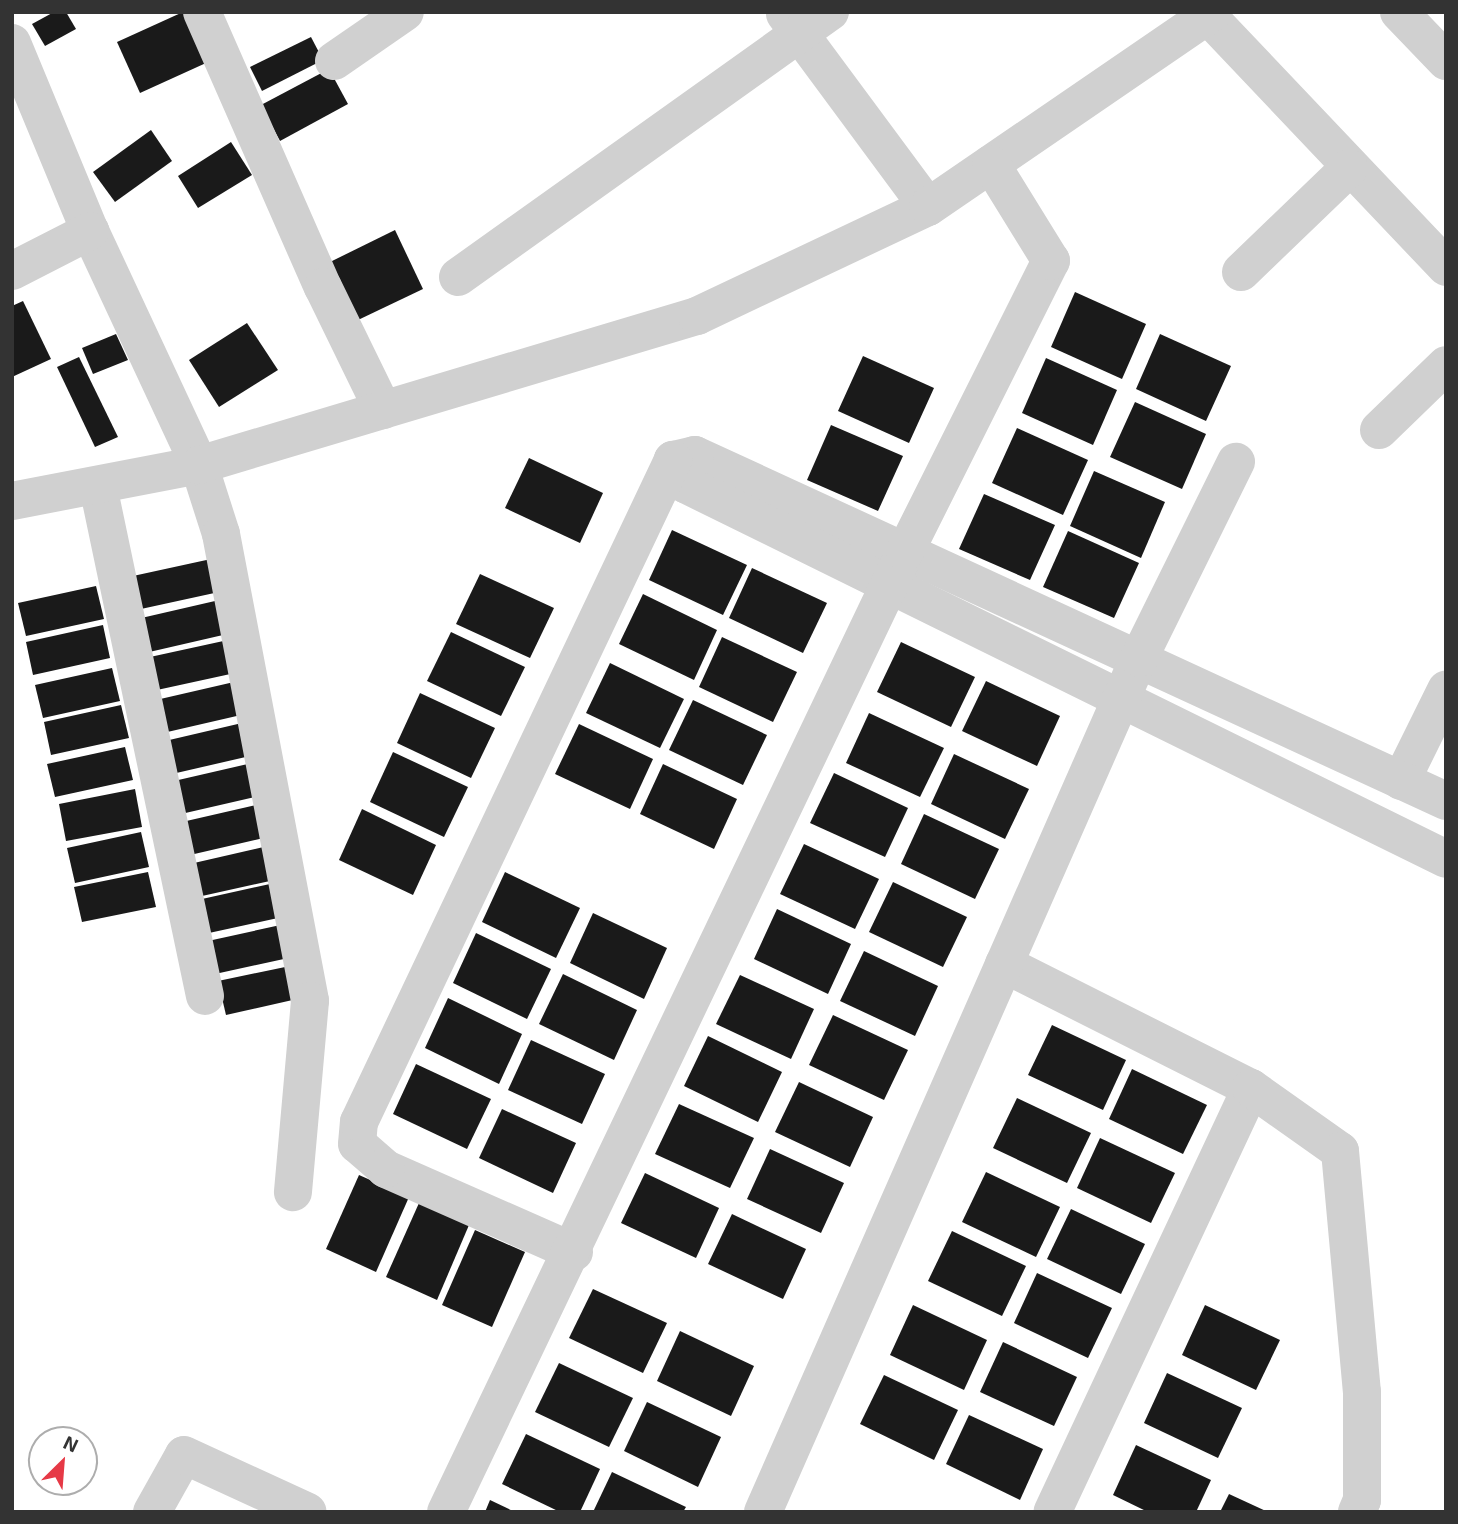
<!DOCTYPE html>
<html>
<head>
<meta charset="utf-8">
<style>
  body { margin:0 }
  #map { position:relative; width:1458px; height:1524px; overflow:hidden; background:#fff; font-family:"Exo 2",sans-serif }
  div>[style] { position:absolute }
  .building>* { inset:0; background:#1a1a1a }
  .street>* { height:38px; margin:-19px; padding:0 19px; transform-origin:19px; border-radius:19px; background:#d0d0d0 }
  span { translate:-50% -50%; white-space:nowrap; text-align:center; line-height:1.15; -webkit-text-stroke:7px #fff; paint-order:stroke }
  .frame { position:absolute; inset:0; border:14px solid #333; pointer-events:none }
  .north { position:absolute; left:28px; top:1426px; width:70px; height:70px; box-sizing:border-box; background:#fff; border:2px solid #adadad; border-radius:50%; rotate:25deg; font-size:19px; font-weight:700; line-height:28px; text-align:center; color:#333 }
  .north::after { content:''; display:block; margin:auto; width:24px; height:32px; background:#e63946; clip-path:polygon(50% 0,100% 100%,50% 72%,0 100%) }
</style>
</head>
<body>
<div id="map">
  <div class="building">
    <i style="clip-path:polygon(54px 12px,66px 12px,76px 29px,45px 46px,32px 24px)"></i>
    <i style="clip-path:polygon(183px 12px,206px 63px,140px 93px,117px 42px)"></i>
    <i style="clip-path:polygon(311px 37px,323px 60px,262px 91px,250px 67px)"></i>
    <i style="clip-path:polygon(329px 69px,348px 104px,280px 141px,261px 105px)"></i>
    <i style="clip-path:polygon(151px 130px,172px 161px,115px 202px,93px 172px)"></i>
    <i style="clip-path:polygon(231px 142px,252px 175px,198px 208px,178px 176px)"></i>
    <i style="clip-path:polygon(395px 230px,423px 289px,358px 320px,330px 262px)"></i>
    <i style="clip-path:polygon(1075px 292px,1146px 324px,1122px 379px,1051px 347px)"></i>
    <i style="clip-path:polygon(23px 301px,51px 359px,12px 377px,12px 306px)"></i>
    <i style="clip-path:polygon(247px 323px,278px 370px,219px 407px,189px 360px)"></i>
    <i style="clip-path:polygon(116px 334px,128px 360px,93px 374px,82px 348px)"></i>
    <i style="clip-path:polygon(1160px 334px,1231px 366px,1206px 421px,1136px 389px)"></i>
    <i style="clip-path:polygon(863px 356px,934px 388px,909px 443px,838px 411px)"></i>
    <i style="clip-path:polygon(79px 357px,118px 437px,95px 447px,57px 367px)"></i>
    <i style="clip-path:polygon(1046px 358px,1117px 390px,1093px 445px,1022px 413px)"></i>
    <i style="clip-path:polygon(1135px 402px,1206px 434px,1182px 489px,1110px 457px)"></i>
    <i style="clip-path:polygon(831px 425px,903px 456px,878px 511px,807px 480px)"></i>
    <i style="clip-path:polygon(1017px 428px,1088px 460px,1063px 515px,992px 483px)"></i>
    <i style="clip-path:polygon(529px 458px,603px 493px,580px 543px,505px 508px)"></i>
    <i style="clip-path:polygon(1094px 471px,1165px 502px,1141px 558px,1070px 526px)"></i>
    <i style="clip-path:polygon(984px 494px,1055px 525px,1030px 580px,959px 549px)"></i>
    <i style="clip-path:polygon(672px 530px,747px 565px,723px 615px,649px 580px)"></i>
    <i style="clip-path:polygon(1068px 531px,1139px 563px,1114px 618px,1043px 587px)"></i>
    <i style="clip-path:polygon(211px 559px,219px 592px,141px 609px,133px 576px)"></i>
    <i style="clip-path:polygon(752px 568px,827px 603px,803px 653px,729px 618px)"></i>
    <i style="clip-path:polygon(480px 574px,554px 608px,530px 658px,456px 624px)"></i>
    <i style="clip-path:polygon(96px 586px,104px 619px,26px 636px,18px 603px)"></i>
    <i style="clip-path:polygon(643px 594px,717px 630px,694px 680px,619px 644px)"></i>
    <i style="clip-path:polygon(215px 601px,223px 635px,145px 653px,137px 619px)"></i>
    <i style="clip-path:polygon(103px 625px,110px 658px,33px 675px,26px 642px)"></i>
    <i style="clip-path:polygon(451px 632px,525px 667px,501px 716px,427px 681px)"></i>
    <i style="clip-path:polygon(722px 637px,797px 672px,773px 722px,699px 687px)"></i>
    <i style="clip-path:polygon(228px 640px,235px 673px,157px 690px,150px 657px)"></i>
    <i style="clip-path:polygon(901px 642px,975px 677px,951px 727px,877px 692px)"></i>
    <i style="clip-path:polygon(610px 663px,684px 699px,660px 748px,586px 713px)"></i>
    <i style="clip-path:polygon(112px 668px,120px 701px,43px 718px,35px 685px)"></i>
    <i style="clip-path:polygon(986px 681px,1060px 716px,1037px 766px,962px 731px)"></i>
    <i style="clip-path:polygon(234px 682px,241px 715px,163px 733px,156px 700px)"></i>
    <i style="clip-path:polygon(420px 693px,495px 728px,471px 778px,397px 743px)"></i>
    <i style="clip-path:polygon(693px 700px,767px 735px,743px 785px,669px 750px)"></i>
    <i style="clip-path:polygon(121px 705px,129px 738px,51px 755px,44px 722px)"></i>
    <i style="clip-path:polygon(869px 713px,944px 748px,920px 797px,846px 763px)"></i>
    <i style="clip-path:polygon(242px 723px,250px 756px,172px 774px,165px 741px)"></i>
    <i style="clip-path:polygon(579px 724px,653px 759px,630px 809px,555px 774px)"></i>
    <i style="clip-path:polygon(125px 747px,133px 780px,55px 797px,47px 764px)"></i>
    <i style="clip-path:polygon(393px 752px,468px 787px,444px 837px,370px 802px)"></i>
    <i style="clip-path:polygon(954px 754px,1029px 789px,1005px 839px,931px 804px)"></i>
    <i style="clip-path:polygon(252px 763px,259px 796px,181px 814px,174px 781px)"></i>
    <i style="clip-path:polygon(663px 764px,737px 799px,714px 849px,640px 814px)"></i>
    <i style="clip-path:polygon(834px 773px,908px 808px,885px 857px,810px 823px)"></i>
    <i style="clip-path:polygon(135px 789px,142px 827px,66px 841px,59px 804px)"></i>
    <i style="clip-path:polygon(260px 804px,268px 837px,190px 855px,182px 822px)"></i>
    <i style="clip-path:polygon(362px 809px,436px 845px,413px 895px,339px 860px)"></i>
    <i style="clip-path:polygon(924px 814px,999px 849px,975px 899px,901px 864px)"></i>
    <i style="clip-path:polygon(141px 832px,149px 867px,75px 883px,67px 848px)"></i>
    <i style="clip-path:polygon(804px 844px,879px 879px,855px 929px,780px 894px)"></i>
    <i style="clip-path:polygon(272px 845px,279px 879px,202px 896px,194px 863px)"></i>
    <i style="clip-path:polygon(148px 872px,156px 907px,82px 922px,74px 887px)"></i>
    <i style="clip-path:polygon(505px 872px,580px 908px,556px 958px,482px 922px)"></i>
    <i style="clip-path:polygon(279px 882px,287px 916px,209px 933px,202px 899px)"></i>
    <i style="clip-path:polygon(893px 882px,967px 917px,943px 967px,869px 932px)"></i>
    <i style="clip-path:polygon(777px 909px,851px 944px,828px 994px,754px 959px)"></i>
    <i style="clip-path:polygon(593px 913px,667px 948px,644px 999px,570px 963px)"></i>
    <i style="clip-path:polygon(285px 924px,293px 957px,215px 974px,208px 941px)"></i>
    <i style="clip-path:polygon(476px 933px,551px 969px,527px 1019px,453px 983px)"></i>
    <i style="clip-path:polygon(864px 951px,938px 986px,915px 1036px,840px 1001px)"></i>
    <i style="clip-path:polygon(290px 966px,297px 999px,226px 1015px,218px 981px)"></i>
    <i style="clip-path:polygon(563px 974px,637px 1010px,614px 1060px,539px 1024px)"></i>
    <i style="clip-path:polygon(740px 975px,814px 1009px,791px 1059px,716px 1024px)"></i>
    <i style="clip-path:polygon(448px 998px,522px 1034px,499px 1084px,425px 1048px)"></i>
    <i style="clip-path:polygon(833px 1015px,908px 1050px,884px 1100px,809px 1065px)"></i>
    <i style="clip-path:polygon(1052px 1025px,1126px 1060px,1103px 1110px,1028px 1075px)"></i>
    <i style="clip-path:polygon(708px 1036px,782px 1072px,758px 1122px,684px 1086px)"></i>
    <i style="clip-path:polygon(531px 1040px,605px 1074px,582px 1124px,508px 1090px)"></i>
    <i style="clip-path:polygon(416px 1064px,491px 1099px,467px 1149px,393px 1114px)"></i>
    <i style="clip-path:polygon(1132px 1069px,1207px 1105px,1183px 1154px,1109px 1119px)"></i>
    <i style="clip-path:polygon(799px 1082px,873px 1117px,850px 1167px,775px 1132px)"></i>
    <i style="clip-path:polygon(1017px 1098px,1091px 1133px,1067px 1183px,993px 1148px)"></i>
    <i style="clip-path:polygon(679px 1104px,754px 1138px,730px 1188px,655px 1154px)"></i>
    <i style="clip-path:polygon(502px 1109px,576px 1143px,553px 1193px,479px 1158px)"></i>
    <i style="clip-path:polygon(1100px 1138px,1175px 1173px,1151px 1223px,1077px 1188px)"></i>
    <i style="clip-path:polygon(770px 1149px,844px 1183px,821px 1233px,747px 1199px)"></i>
    <i style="clip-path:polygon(986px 1172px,1060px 1207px,1036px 1257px,962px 1222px)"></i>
    <i style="clip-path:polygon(645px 1173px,719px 1208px,696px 1258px,621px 1223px)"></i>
    <i style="clip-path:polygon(359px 1175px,409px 1197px,376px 1272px,326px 1249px)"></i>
    <i style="clip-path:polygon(419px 1203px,469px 1225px,437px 1300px,386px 1277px)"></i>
    <i style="clip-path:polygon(1071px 1209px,1145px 1244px,1121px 1294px,1047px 1259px)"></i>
    <i style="clip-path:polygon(732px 1214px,806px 1249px,783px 1299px,708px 1264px)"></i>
    <i style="clip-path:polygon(475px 1230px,525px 1252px,492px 1327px,442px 1305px)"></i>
    <i style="clip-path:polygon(952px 1231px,1026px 1266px,1002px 1316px,928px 1281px)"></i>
    <i style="clip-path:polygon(1037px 1273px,1112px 1308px,1088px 1358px,1014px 1323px)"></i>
    <i style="clip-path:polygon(593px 1289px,667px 1323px,643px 1373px,569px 1338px)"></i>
    <i style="clip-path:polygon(913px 1305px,987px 1340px,964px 1390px,890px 1355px)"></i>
    <i style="clip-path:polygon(1205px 1305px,1280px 1340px,1256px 1390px,1182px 1355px)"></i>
    <i style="clip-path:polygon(680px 1331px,754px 1366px,731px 1416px,657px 1381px)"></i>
    <i style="clip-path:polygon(1003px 1342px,1077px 1377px,1054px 1426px,980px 1392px)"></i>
    <i style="clip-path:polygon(559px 1363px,633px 1398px,609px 1447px,535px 1412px)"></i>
    <i style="clip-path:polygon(1167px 1373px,1242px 1408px,1218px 1458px,1144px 1423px)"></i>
    <i style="clip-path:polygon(884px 1375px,958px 1410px,934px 1460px,860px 1424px)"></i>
    <i style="clip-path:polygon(647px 1402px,721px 1437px,698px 1487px,624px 1451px)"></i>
    <i style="clip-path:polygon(969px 1415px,1043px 1449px,1020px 1500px,946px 1464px)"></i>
    <i style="clip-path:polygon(526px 1434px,600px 1469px,580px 1512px,560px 1512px,502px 1484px)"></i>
    <i style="clip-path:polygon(1136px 1445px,1211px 1480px,1196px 1512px,1148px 1512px,1113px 1495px)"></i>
    <i style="clip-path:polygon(612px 1472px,686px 1507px,683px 1512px,593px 1512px)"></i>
    <i style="clip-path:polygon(1229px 1494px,1268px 1512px,1220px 1512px)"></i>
    <i style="clip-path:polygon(490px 1500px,515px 1512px,485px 1512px)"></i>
  </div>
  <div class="street">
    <i style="left:202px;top:12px;width:300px;rotate:66.3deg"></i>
    <i style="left:323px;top:287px;width:137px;rotate:64deg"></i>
    <i style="left:1399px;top:12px;width:68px;rotate:46.2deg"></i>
    <i style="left:785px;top:14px;width:240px;rotate:53.5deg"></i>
    <i style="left:1208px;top:16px;width:346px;rotate:46.5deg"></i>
    <i style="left:12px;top:43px;width:204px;rotate:67.5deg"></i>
    <i style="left:90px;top:231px;width:258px;rotate:65deg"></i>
    <i style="left:199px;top:465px;width:72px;rotate:72.3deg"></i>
    <i style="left:221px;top:534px;width:475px;rotate:79.2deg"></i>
    <i style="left:310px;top:1001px;width:192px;rotate:95.1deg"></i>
    <i style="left:334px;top:61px;width:86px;rotate:-34.6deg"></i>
    <i style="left:12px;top:271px;width:88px;rotate:-27.1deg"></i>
    <i style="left:1241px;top:272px;width:150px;rotate:-43.9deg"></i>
    <i style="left:458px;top:277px;width:457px;rotate:-35.5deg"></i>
    <i style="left:1379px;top:430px;width:93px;rotate:-44.1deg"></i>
    <i style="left:98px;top:486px;width:521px;rotate:78.15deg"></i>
    <i style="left:12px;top:501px;width:190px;rotate:-10.9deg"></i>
    <i style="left:199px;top:465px;width:520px;rotate:-16.66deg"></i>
    <i style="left:697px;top:316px;width:255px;rotate:-25.3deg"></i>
    <i style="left:928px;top:207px;width:345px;rotate:-34.4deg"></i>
    <i style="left:1401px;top:781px;width:102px;rotate:-63.7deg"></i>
    <i style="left:1446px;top:801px;width:827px;rotate:-155.26deg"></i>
    <i style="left:695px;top:455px;width:23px;rotate:167deg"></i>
    <i style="left:673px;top:460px;width:27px;rotate:63deg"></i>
    <i style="left:685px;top:484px;width:848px;rotate:26.23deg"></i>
    <i style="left:1004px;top:964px;width:276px;rotate:26.7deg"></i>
    <i style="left:1251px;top:1088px;width:468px;rotate:115.1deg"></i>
    <i style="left:1251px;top:1088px;width:109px;rotate:35.3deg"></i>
    <i style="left:1340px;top:1151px;width:242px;rotate:84.8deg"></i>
    <i style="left:1362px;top:1392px;width:108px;rotate:90deg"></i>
    <i style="left:1362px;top:1500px;width:13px;rotate:113deg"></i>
    <i style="left:574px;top:1252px;width:206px;rotate:-156.2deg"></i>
    <i style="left:386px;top:1169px;width:38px;rotate:-139deg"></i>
    <i style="left:357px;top:1144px;width:22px;rotate:-85deg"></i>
    <i style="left:359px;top:1122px;width:733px;rotate:-64.62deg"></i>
    <i style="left:152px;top:1512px;width:65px;rotate:-60.7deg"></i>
    <i style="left:184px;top:1455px;width:136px;rotate:24.7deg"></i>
    <i style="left:446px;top:1512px;width:1064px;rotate:-64.45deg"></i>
    <i style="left:905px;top:552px;width:326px;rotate:-63.4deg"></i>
    <i style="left:1051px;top:261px;width:114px;rotate:-121.7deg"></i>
    <i style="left:763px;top:1512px;width:933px;rotate:-66.24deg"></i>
    <i style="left:1139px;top:658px;width:219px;rotate:-63.7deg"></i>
  </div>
  <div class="frame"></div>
  <div class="north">N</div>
</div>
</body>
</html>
